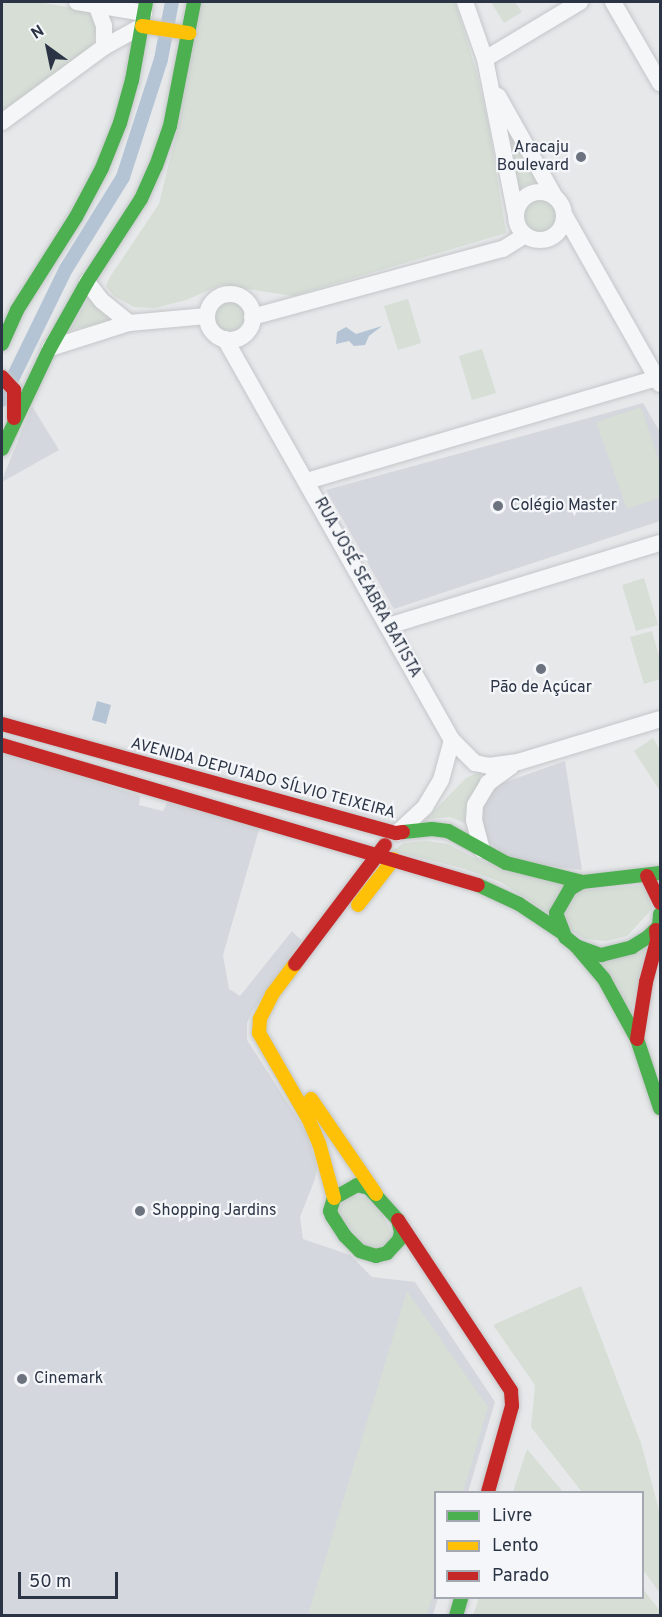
<!DOCTYPE html>
<html>
<head>
<meta charset="utf-8">
<style>
  body { margin:0 }
  #map { position:relative; width:662px; height:1617px; overflow:hidden; background:#e6e8ea; font-family:Overpass,sans-serif }
  div>[style] { position:absolute }
  .built>* { inset:0; background:#d4d7dd }
  .green>* { inset:0; background:#d6ded6 }
  .round { border-radius:50% }
  .water>* { inset:0; background:#b4c4d5 }
  .canal>* { height:14px; margin:-7px; padding:0 7px; transform-origin:7px; border-radius:7px; background:#b4c4d5 }
  .roads { filter:drop-shadow(0 0 2px #c4c6c8) drop-shadow(0 0 2px #c4c6c8) }
  .street>* { height:16px; margin:-8px; padding:0 8px; transform-origin:8px; border-radius:8px; background:#f5f6f7 }
  .street>.ring { margin:-8px; padding:0; box-sizing:content-box; background:none; border:16px solid #f5f6f7; border-radius:50% }
  .fast>* { height:14px; margin:-7px; padding:0 7px; transform-origin:7px; border-radius:7px; background:#4caf50 }
  .slow>* { height:14px; margin:-7px; padding:0 7px; transform-origin:7px; border-radius:7px; background:#ffc107 }
  .jam>* { height:14px; margin:-7px; padding:0 7px; transform-origin:7px; border-radius:7px; background:#c62828 }
  .dots>* { width:16px; height:16px; translate:-50% -50%; box-sizing:border-box; border:3px solid #f4f6f9; border-radius:50% }
  span { translate:-50% -50%; white-space:nowrap; text-align:center; line-height:1.15; -webkit-text-stroke:4.5px #f4f6f9; paint-order:stroke }
  .poi-label { font-size:16px; color:#2b3445 }
  .right { translate:-100% -50%; text-align:right }
  .left { translate:0 -50%; text-align:left }
  .street-label { font-size:16px; color:#2b3445 }
  .frame { position:absolute; inset:0; border:3px solid #2b3445; pointer-events:none }
  .legend { position:absolute; left:434px; top:1491px; width:210px; height:108px; box-sizing:border-box; background:#f4f6f9; border:2px solid #a4a8b1; margin:0; padding:8px 10px; list-style:none; font-size:18px; color:#2b3445 }
  .legend li { display:flex; align-items:center; gap:12px; height:30px }
  .legend b { width:30px; border:2px solid #a4a8b1 }
  .north { position:absolute; left:18px; top:18px; width:60px; height:60px; -webkit-text-stroke:4px #f4f6f9; paint-order:stroke; rotate:327deg; font-size:16px; font-weight:700; line-height:24px; text-align:center; color:#2b3445 }
  .north::after { content:''; display:block; margin:auto; width:21px; height:27px; background:#2b3445; clip-path:polygon(50% 0,100% 100%,50% 72%,0 100%) }
  .scale { position:absolute; left:18px; top:1572px; width:100px; height:27px; box-sizing:border-box; border:3px solid #2b3445; border-top:0; padding-left:8px; font-size:18px; line-height:21px; white-space:nowrap; color:#2b3445; -webkit-text-stroke:4px #f4f6f9; paint-order:stroke }
</style>
</head>
<body>
<div id="map">
  <div class="built">
    <i style="clip-path:polygon(643px 403px,660px 432px,660px 521px,394px 609px,326px 490px)"></i>
    <i style="clip-path:polygon(32px 406px,59px 450px,2px 482px,2px 480px)"></i>
    <i style="clip-path:polygon(2px 749px,140px 796px,139px 805px,163px 811px,168px 801px,260px 826px,223px 955px,229px 989px,240px 996px,292px 931px,302px 941px,252px 1012px,247px 1023px,247px 1040px,307px 1133px,317px 1168px,315px 1179px,300px 1217px,303px 1239px,350px 1255px,372px 1277px,415px 1282px,495px 1402px,468px 1492px,436px 1492px,436px 1598px,438px 1598px,433px 1615px,2px 1616px)"></i>
    <i style="clip-path:polygon(565px 761px,582px 870px,515px 862px,483px 838px,482px 802px,500px 784px)"></i>
  </div>
  <div class="green">
    <i style="clip-path:polygon(2px 2px,38px 2px,90px 11px,98px 19px,93px 45px,2px 114px)"></i>
    <i style="clip-path:polygon(201px 2px,455px 2px,476px 70px,489px 127px,506px 233px,293px 296px,221px 285px,186px 300px,155px 308px,134px 307px,114px 296px,106px 286px,110px 277px,159px 204px,178px 126px)"></i>
    <i style="clip-path:polygon(491px 2px,515px 2px,522px 12px,504px 23px)"></i>
    <i style="clip-path:polygon(507px 127px,541px 182px,528px 184px,516px 191px)"></i>
    <i class="round" style="left:522px;top:197px;width:36px;height:36px"></i>
    <i style="clip-path:polygon(90px 296px,114px 321px,70px 330px)"></i>
    <i class="round" style="left:212px;top:298px;width:34px;height:34px"></i>
    <i style="clip-path:polygon(408px 299px,421px 343px,398px 350px,384px 306px)"></i>
    <i style="clip-path:polygon(482px 349px,496px 393px,472px 400px,459px 356px)"></i>
    <i style="clip-path:polygon(641px 407px,660px 464px,660px 498px,627px 509px,596px 422px)"></i>
    <i style="clip-path:polygon(644px 578px,658px 625px,636px 631px,622px 585px)"></i>
    <i style="clip-path:polygon(652px 631px,660px 660px,660px 679px,644px 684px,630px 637px)"></i>
    <i style="clip-path:polygon(653px 738px,660px 750px,660px 791px,634px 751px)"></i>
    <i style="clip-path:polygon(482px 771px,469px 825px,450px 817px,426px 819px,466px 778px)"></i>
    <i style="clip-path:polygon(426px 841px,448px 844px,478px 860px,565px 884px,549px 914px,501px 882px,462px 868px,392px 851px,404px 843px)"></i>
    <i style="clip-path:polygon(647px 885px,652px 909px,627px 936px,606px 941px,585px 939px,568px 929px,563px 908px,575px 891px)"></i>
    <i style="clip-path:polygon(650px 940px,631px 1013px,597px 957px)"></i>
    <i style="clip-path:polygon(346px 1195px,375px 1198px,394px 1238px,371px 1253px,335px 1210px)"></i>
    <i style="clip-path:polygon(581px 1286px,641px 1443px,660px 1514px,660px 1593px,643px 1570px,642px 1492px,582px 1492px,531px 1427px,535px 1385px,493px 1325px)"></i>
    <i style="clip-path:polygon(407px 1291px,488px 1407px,463px 1492px,436px 1492px,435px 1586px,427px 1615px,308px 1615px)"></i>
    <i style="clip-path:polygon(527px 1449px,563px 1492px,513px 1492px)"></i>
    <i style="clip-path:polygon(643px 1589px,660px 1611px,660px 1615px,473px 1615px,479px 1598px,642px 1598px)"></i>
  </div>
  <div class="water">
    <i style="clip-path:polygon(382px 326px,369px 336px,365px 345px,354px 346px,349px 341px,336px 344px,337px 332px,346px 327px,356px 334px)"></i>
    <i style="clip-path:polygon(97px 701px,111px 705px,106px 724px,92px 720px)"></i>
  </div>
  <div class="canal">
    <i style="left:2px;top:400px;width:146px;rotate:-64deg"></i>
    <i style="left:66px;top:269px;width:108px;rotate:-58.2deg"></i>
    <i style="left:123px;top:177px;width:124px;rotate:-72.1deg"></i>
    <i style="left:161px;top:59px;width:58px;rotate:-79.1deg"></i>
  </div>
  <div class="roads">
    <div class="street">
      <i style="left:77px;top:2px;width:68px;rotate:9.3deg"></i>
      <i style="left:465px;top:2px;width:60px;rotate:70.7deg"></i>
      <i style="left:485px;top:59px;width:160px;rotate:78.8deg"></i>
      <i style="left:613px;top:2px;width:94px;rotate:59.9deg"></i>
      <i style="left:96px;top:4px;width:23px;rotate:70deg"></i>
      <i style="left:104px;top:26px;width:21px;rotate:90deg"></i>
      <i style="left:485px;top:59px;width:111px;rotate:-31deg"></i>
      <i style="left:498px;top:96px;width:116px;rotate:60.6deg"></i>
      <i style="left:2px;top:122px;width:127px;rotate:-36.3deg"></i>
      <i style="left:104px;top:47px;width:43px;rotate:-28.9deg"></i>
      <i class="ring" style="left:516px;top:192px;width:32px;height:32px"></i>
      <i style="left:565px;top:216px;width:193px;rotate:60.5deg"></i>
      <i style="left:87px;top:282px;width:24px;rotate:52deg"></i>
      <i style="left:102px;top:301px;width:35px;rotate:39deg"></i>
      <i class="ring" style="left:207px;top:294px;width:30px;height:30px"></i>
      <i style="left:252px;top:317px;width:260px;rotate:-15.2deg"></i>
      <i style="left:503px;top:249px;width:26px;rotate:-32deg"></i>
      <i style="left:225px;top:339px;width:461px;rotate:60.5deg"></i>
      <i style="left:452px;top:740px;width:41px;rotate:105.4deg"></i>
      <i style="left:441px;top:780px;width:31px;rotate:121deg"></i>
      <i style="left:425px;top:807px;width:38px;rotate:137deg"></i>
      <i style="left:50px;top:348px;width:83px;rotate:-17.6deg"></i>
      <i style="left:129px;top:323px;width:78px;rotate:-5.1deg"></i>
      <i style="left:307px;top:481px;width:368px;rotate:-16.4deg"></i>
      <i style="left:388px;top:626px;width:284px;rotate:-17deg"></i>
      <i style="left:452px;top:740px;width:33px;rotate:45deg"></i>
      <i style="left:475px;top:763px;width:14px;rotate:12deg"></i>
      <i style="left:489px;top:766px;width:29px;rotate:-8deg"></i>
      <i style="left:518px;top:762px;width:148px;rotate:-16.8deg"></i>
      <i style="left:482px;top:850px;width:31px;rotate:-105deg"></i>
      <i style="left:474px;top:820px;width:15px;rotate:-86deg"></i>
      <i style="left:475px;top:805px;width:26px;rotate:-59deg"></i>
      <i style="left:488px;top:783px;width:29px;rotate:-36deg"></i>
    </div>
    <div class="fast">
      <i style="left:2px;top:344px;width:37px;rotate:-66deg"></i>
      <i style="left:17px;top:310px;width:110px;rotate:-57.6deg"></i>
      <i style="left:76px;top:217px;width:55px;rotate:-62deg"></i>
      <i style="left:102px;top:168px;width:48px;rotate:-68.2deg"></i>
      <i style="left:120px;top:123px;width:45px;rotate:-74.4deg"></i>
      <i style="left:132px;top:80px;width:79px;rotate:-79.8deg"></i>
      <i style="left:2px;top:449px;width:112px;rotate:-64.6deg"></i>
      <i style="left:50px;top:348px;width:76px;rotate:-60.7deg"></i>
      <i style="left:87px;top:282px;width:99px;rotate:-57deg"></i>
      <i style="left:141px;top:199px;width:36px;rotate:-66deg"></i>
      <i style="left:156px;top:166px;width:42px;rotate:-70.7deg"></i>
      <i style="left:170px;top:126px;width:126px;rotate:-79deg"></i>
      <i style="left:403px;top:832px;width:29px;rotate:-6deg"></i>
      <i style="left:432px;top:829px;width:16px;rotate:7deg"></i>
      <i style="left:448px;top:831px;width:66px;rotate:28.9deg"></i>
      <i style="left:506px;top:863px;width:78px;rotate:14deg"></i>
      <i style="left:660px;top:873px;width:79px;rotate:173.4deg"></i>
      <i style="left:582px;top:882px;width:14px;rotate:150deg"></i>
      <i style="left:570px;top:889px;width:28px;rotate:120deg"></i>
      <i style="left:556px;top:913px;width:26px;rotate:69deg"></i>
      <i style="left:565px;top:937px;width:14px;rotate:39deg"></i>
      <i style="left:576px;top:946px;width:27px;rotate:20deg"></i>
      <i style="left:601px;top:955px;width:32px;rotate:-14deg"></i>
      <i style="left:632px;top:947px;width:19px;rotate:-32deg"></i>
      <i style="left:648px;top:937px;width:16px;rotate:-45deg"></i>
      <i style="left:659px;top:926px;width:12px;rotate:-85deg"></i>
      <i style="left:478px;top:885px;width:45px;rotate:24.9deg"></i>
      <i style="left:519px;top:904px;width:50px;rotate:33.7deg"></i>
      <i style="left:576px;top:946px;width:43px;rotate:49.7deg"></i>
      <i style="left:604px;top:979px;width:68px;rotate:61.2deg"></i>
      <i style="left:637px;top:1039px;width:73px;rotate:71.6deg"></i>
      <i style="left:357px;top:1185px;width:12px;rotate:14deg"></i>
      <i style="left:369px;top:1188px;width:43px;rotate:47.8deg"></i>
      <i style="left:398px;top:1220px;width:12px;rotate:76deg"></i>
      <i style="left:401px;top:1232px;width:8px;rotate:104deg"></i>
      <i style="left:399px;top:1240px;width:18px;rotate:133deg"></i>
      <i style="left:387px;top:1253px;width:11px;rotate:165deg"></i>
      <i style="left:376px;top:1256px;width:17px;rotate:-163deg"></i>
      <i style="left:360px;top:1251px;width:21px;rotate:-135deg"></i>
      <i style="left:345px;top:1236px;width:24px;rotate:-123deg"></i>
      <i style="left:332px;top:1216px;width:5px;rotate:-112deg"></i>
      <i style="left:330px;top:1211px;width:14px;rotate:-73deg"></i>
      <i style="left:334px;top:1198px;width:26px;rotate:-29deg"></i>
      <i style="left:456px;top:1616px;width:19px;rotate:-74deg"></i>
    </div>
    <div class="slow">
      <i style="left:142px;top:26px;width:48px;rotate:8.5deg"></i>
      <i style="left:358px;top:905px;width:58px;rotate:-52deg"></i>
      <i style="left:295px;top:964px;width:39px;rotate:127deg"></i>
      <i style="left:272px;top:995px;width:27px;rotate:117deg"></i>
      <i style="left:260px;top:1019px;width:14px;rotate:94deg"></i>
      <i style="left:259px;top:1033px;width:100px;rotate:60.1deg"></i>
      <i style="left:309px;top:1120px;width:25px;rotate:67deg"></i>
      <i style="left:319px;top:1143px;width:57px;rotate:74.7deg"></i>
      <i style="left:311px;top:1099px;width:115px;rotate:55.6deg"></i>
    </div>
    <div class="jam">
      <i style="left:2px;top:377px;width:18px;rotate:47deg"></i>
      <i style="left:14px;top:390px;width:28px;rotate:90deg"></i>
      <i style="left:2px;top:724px;width:409px;rotate:15.5deg"></i>
      <i style="left:396px;top:833px;width:7px;rotate:-8deg"></i>
      <i style="left:2px;top:745px;width:496px;rotate:16.4deg"></i>
      <i style="left:647px;top:876px;width:30px;rotate:64deg"></i>
      <i style="left:295px;top:964px;width:149px;rotate:-52.9deg"></i>
      <i style="left:637px;top:1039px;width:58px;rotate:-81deg"></i>
      <i style="left:646px;top:982px;width:42px;rotate:-75deg"></i>
      <i style="left:657px;top:941px;width:11px;rotate:-95deg"></i>
      <i style="left:398px;top:1220px;width:205px;rotate:56.5deg"></i>
      <i style="left:511px;top:1391px;width:15px;rotate:86deg"></i>
      <i style="left:512px;top:1406px;width:89px;rotate:105.6deg"></i>
    </div>
  </div>
  <div class="dots">
    <i style="left:581px;top:157px;background:#6c737f"></i>
    <i style="left:498px;top:506px;background:#6c737f"></i>
    <i style="left:541px;top:669px;background:#6c737f"></i>
    <i style="left:140px;top:1211px;background:#6c737f"></i>
    <i style="left:22px;top:1379px;background:#6c737f"></i>
  </div>
  <div class="poi-label">
    <span class="right" style="left:569px;top:157px">Aracaju<br>Boulevard</span>
    <span class="left" style="left:510px;top:506px">Colégio Master</span>
    <span style="left:541px;top:688px">Pão de Açúcar</span>
    <span class="left" style="left:152px;top:1211px">Shopping Jardins</span>
    <span class="left" style="left:34px;top:1379px">Cinemark</span>
  </div>
  <div class="street-label">
    <span style="left:367px;top:588px;rotate:61deg">RUA JOSÉ SEABRA BATISTA</span>
    <span style="left:263px;top:779px;rotate:15deg">AVENIDA DEPUTADO SÍLVIO TEIXEIRA</span>
  </div>
  <div class="frame"></div>
  <ul class="legend">
  <li><b style="height:8px;background:#4caf50"></b>Livre</li>
  <li><b style="height:8px;background:#ffc107"></b>Lento</li>
  <li><b style="height:8px;background:#c62828"></b>Parado</li>
  </ul>
  <div class="north">N</div>
  <div class="scale">50 m</div>
</div>
</body>
</html>
